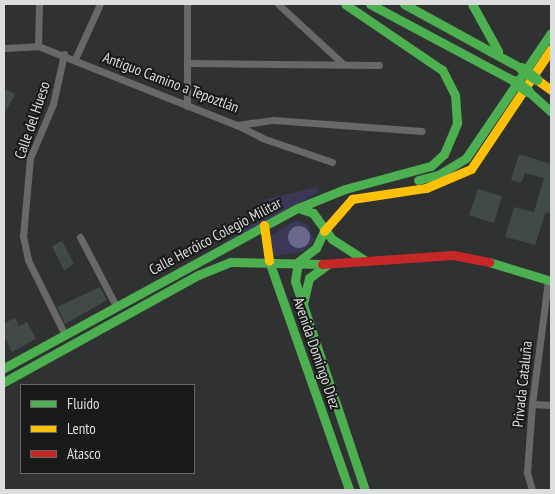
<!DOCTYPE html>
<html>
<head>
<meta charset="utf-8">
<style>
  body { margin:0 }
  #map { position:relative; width:555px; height:494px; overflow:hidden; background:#303231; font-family:"PT Sans Narrow",sans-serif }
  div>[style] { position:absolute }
  .green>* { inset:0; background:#3b3857 }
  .water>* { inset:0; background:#6b688e }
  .round { border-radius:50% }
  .building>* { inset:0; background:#414a46 }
  .street>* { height:7px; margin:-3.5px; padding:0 3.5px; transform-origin:3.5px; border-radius:3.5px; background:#686868 }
  .fast>* { height:9px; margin:-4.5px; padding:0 4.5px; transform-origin:4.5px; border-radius:4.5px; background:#4caf50 }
  .slow>* { height:9px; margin:-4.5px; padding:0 4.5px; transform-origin:4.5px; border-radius:4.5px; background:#ffc107 }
  .jam>* { height:9px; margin:-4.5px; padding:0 4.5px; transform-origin:4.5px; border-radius:4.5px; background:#c62828 }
  .fast-bridge>* { height:11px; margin:-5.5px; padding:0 5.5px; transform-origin:5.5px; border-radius:5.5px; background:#4caf50 }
  span { translate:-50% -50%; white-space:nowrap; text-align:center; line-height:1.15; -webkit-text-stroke:4px #181a19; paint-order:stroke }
  .street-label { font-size:15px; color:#dcdedd }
  .frame { position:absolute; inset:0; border:5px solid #dcdedd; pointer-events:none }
  .legend { position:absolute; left:20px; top:384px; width:175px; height:90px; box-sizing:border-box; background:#181a19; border:1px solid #666867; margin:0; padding:6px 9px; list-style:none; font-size:15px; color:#dcdedd }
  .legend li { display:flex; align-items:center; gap:10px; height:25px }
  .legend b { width:25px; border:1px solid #666867 }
</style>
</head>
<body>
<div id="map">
  <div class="green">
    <i style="clip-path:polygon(317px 187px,319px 192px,222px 245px,258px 218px,264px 200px)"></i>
    <i style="clip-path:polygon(295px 220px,308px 225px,314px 241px,303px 252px,274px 256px,266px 239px)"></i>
  </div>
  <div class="water">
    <i class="round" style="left:288px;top:226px;width:22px;height:22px"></i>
  </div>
  <div class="building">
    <i style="clip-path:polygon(6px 89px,15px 94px,4px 115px,4px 94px)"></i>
    <i style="clip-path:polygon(519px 154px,551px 164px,551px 214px,546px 212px,535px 245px,505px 237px,514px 207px,534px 212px,544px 178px,525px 173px,521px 183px,511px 180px)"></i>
    <i style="clip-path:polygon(478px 189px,502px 196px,494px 223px,469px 215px)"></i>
    <i style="clip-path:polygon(62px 241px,74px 264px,64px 270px,52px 246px)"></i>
    <i style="clip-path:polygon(100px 287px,107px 300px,65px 324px,57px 307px)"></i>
    <i style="clip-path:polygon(15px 318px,19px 326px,27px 322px,36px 339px,12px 352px,4px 336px,4px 323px)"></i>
  </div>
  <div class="street">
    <i style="left:278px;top:4px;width:88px;rotate:42.7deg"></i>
    <i style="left:38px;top:46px;width:42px;rotate:-88.6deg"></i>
    <i style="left:4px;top:48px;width:34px;rotate:-3deg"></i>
    <i style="left:38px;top:46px;width:214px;rotate:21.7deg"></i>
    <i style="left:237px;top:125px;width:37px;rotate:-8deg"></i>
    <i style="left:274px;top:120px;width:148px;rotate:4.3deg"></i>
    <i style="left:64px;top:54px;width:51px;rotate:102.4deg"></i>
    <i style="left:53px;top:104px;width:59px;rotate:113.1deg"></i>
    <i style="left:30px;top:158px;width:78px;rotate:95.1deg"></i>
    <i style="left:23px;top:236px;width:25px;rotate:78deg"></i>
    <i style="left:28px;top:260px;width:84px;rotate:63.7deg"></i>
    <i style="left:75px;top:59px;width:60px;rotate:-65.6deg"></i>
    <i style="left:190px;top:63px;width:189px;rotate:0.6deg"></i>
    <i style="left:187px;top:106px;width:102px;rotate:-90deg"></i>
    <i style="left:237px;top:125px;width:28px;rotate:27deg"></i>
    <i style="left:262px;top:138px;width:74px;rotate:18.9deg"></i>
    <i style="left:80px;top:237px;width:78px;rotate:62.4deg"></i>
    <i style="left:532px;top:404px;width:19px;rotate:3deg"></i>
    <i style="left:532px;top:490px;width:19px;rotate:-106deg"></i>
    <i style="left:527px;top:472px;width:68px;rotate:-85.8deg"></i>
    <i style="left:532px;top:404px;width:125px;rotate:-82.6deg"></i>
  </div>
  <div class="fast">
    <i style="left:370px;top:4px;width:163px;rotate:28.1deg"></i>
    <i style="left:404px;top:4px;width:133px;rotate:28.7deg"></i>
    <i style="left:472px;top:4px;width:54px;rotate:61deg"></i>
    <i style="left:528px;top:91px;width:31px;rotate:42deg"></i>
    <i style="left:418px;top:180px;width:21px;rotate:-14deg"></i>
    <i style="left:438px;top:175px;width:33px;rotate:-31deg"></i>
    <i style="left:466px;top:158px;width:151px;rotate:-55.8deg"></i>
    <i style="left:298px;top:208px;width:51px;rotate:-22deg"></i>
    <i style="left:345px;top:189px;width:89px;rotate:-15deg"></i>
    <i style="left:431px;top:166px;width:18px;rotate:-43deg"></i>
    <i style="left:444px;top:154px;width:34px;rotate:-67deg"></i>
    <i style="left:457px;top:123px;width:28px;rotate:-94deg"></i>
    <i style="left:455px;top:95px;width:28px;rotate:-117deg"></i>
    <i style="left:442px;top:70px;width:117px;rotate:-145.8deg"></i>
    <i style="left:269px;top:261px;width:243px;rotate:70.7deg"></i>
    <i style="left:298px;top:262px;width:19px;rotate:99deg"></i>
    <i style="left:295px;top:281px;width:220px;rotate:71.5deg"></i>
    <i style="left:298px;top:262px;width:23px;rotate:-38deg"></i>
    <i style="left:316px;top:248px;width:19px;rotate:-65deg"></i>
    <i style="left:489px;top:262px;width:65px;rotate:17deg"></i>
    <i style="left:303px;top:304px;width:27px;rotate:-77deg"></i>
    <i style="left:309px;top:278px;width:22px;rotate:-36deg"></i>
    <i style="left:4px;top:368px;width:335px;rotate:-28.6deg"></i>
    <i style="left:298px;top:208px;width:16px;rotate:18deg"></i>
    <i style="left:313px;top:213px;width:32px;rotate:54deg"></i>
    <i style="left:332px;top:239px;width:40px;rotate:32.9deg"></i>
    <i style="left:4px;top:382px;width:222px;rotate:-28.9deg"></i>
    <i style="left:198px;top:275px;width:35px;rotate:-22deg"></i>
    <i style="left:231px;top:262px;width:91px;rotate:1.3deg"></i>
  </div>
  <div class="slow">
    <i style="left:536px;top:79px;width:19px;rotate:36deg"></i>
    <i style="left:264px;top:225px;width:36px;rotate:82deg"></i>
    <i style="left:324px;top:231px;width:43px;rotate:-48.8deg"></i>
    <i style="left:352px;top:199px;width:75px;rotate:-8.5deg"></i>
    <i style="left:426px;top:188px;width:49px;rotate:-22.9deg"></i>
    <i style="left:471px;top:169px;width:144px;rotate:-56.3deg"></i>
  </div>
  <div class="jam">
    <i style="left:322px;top:264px;width:131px;rotate:-3.9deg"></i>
    <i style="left:453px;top:255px;width:37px;rotate:11deg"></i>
  </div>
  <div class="fast-bridge">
    <i style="left:521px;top:68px;width:19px;rotate:36deg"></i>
    <i style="left:514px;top:81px;width:17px;rotate:36deg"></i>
  </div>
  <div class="street-label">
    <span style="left:171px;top:82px;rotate:21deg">Antiguo Camino a Tepoztlán</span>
    <span style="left:32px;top:120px;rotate:-71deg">Calle del Hueso</span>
    <span style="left:215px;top:236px;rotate:-28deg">Calle Heróico Colegio Militar</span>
    <span style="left:317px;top:353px;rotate:71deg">Avenida Domingo Diez</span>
    <span style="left:522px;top:384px;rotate:-84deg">Privada Cataluña</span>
  </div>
  <div class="frame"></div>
  <ul class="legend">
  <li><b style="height:6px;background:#4caf50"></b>Fluido</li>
  <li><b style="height:6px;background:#ffc107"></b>Lento</li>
  <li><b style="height:6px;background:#c62828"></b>Atasco</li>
  </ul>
</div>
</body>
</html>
